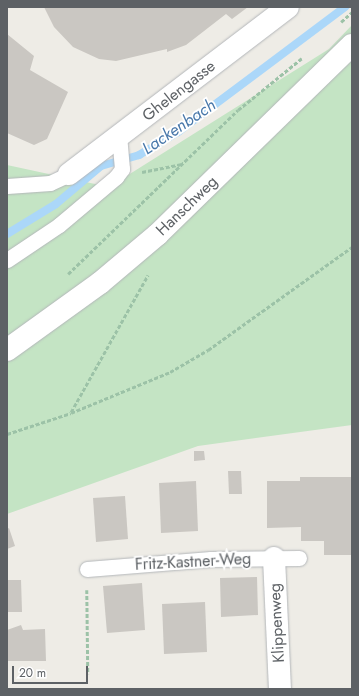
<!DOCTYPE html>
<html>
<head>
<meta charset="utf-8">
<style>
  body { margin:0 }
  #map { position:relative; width:359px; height:696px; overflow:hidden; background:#eeece6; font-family:Jost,sans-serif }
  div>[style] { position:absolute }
  .green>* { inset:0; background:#c4e4c4 }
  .stream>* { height:8px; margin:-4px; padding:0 4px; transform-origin:4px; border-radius:4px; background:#abd7f9 }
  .building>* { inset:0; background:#cac7c2 }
  .path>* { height:2.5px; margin-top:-1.25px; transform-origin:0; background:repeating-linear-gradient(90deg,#9cc2a7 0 4px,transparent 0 6px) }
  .roads { filter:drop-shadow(0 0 1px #b3b6b9) drop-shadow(0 0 1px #b3b6b9) }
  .lane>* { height:15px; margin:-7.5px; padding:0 7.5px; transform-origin:7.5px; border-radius:7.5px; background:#fff }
  .street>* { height:22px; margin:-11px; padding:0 11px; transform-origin:11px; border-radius:11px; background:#fff }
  span { translate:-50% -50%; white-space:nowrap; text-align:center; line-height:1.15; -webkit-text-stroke:3.5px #fff; paint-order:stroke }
  .street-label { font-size:16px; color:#5d6165 }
  .water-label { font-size:17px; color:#4978aa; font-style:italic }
  .frame { position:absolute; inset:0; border:8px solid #5d6165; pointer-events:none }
  .scale { position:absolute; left:12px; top:666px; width:76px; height:18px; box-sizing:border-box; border:2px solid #5d6165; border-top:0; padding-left:5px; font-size:12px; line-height:14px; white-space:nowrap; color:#5d6165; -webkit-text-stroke:3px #fff; paint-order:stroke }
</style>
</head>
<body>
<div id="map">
  <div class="green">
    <i style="clip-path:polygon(352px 25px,352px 425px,198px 446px,7px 514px,7px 165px,109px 187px,329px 49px)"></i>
  </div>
  <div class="stream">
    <i style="left:7px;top:234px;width:57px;rotate:-31.5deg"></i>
    <i style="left:56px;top:204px;width:59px;rotate:-40.2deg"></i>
    <i style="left:101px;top:166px;width:40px;rotate:-16deg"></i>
    <i style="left:139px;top:155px;width:45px;rotate:-30.5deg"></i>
    <i style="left:178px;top:132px;width:209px;rotate:-36.8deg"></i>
  </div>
  <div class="building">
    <i style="clip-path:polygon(44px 7px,248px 7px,232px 19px,226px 14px,186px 45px,167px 52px,167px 49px,116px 61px,99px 59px,73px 47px,54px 27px)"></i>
    <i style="clip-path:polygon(7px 34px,34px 56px,30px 70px,68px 92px,47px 139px,34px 145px,7px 133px)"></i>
    <i style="clip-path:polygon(194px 451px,204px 451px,205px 460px,194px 461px)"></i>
    <i style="clip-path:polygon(228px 471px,241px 471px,242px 494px,229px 494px)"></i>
    <i style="clip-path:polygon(300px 477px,352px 477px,352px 555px,324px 555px,324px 541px,301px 541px,301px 527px,267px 528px,267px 481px,300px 481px)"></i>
    <i style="clip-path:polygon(196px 481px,198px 531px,161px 533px,159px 483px)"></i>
    <i style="clip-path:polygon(125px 496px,128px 539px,96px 542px,93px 498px)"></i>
    <i style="clip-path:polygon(9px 528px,15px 546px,7px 549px,7px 529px)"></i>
    <i style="clip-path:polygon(257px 577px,258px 615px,221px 617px,220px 578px)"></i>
    <i style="clip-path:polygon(7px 580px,21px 580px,22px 612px,7px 612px)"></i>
    <i style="clip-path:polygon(142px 583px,145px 630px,107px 633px,103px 586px)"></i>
    <i style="clip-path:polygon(205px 602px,207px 652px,164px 654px,162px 604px)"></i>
    <i style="clip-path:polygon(21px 625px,23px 630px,45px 629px,46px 661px,7px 661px,7px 630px)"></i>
  </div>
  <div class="path">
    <i style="left:341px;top:22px;width:15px;rotate:-42deg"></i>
    <i style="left:142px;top:172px;width:41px;rotate:-11.3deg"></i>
    <i style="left:68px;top:274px;width:236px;rotate:-44deg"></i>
    <i style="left:238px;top:110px;width:82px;rotate:-39.1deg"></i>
    <i style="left:71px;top:412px;width:157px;rotate:-60.7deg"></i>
    <i style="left:7px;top:434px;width:67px;rotate:-18.2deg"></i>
    <i style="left:71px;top:413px;width:107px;rotate:-22.5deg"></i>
    <i style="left:170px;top:372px;width:44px;rotate:-30.1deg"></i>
    <i style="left:208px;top:350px;width:177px;rotate:-35.6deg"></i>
    <i style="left:87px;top:590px;width:84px;rotate:89.3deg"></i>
  </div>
  <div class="roads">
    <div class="lane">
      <i style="left:7px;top:186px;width:43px;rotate:-4deg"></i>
      <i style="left:50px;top:183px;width:21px;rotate:-25deg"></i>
      <i style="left:7px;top:260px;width:63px;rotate:-33.9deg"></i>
      <i style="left:59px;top:225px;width:75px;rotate:-40.1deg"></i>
      <i style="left:116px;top:177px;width:10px;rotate:-53deg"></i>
      <i style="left:122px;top:169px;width:32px;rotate:-95deg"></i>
      <i style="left:87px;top:569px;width:124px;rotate:-4.6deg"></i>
      <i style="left:211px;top:559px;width:88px;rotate:-0.7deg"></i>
    </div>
    <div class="street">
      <i style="left:69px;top:174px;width:275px;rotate:-37.3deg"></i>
      <i style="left:7px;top:350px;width:115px;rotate:-35.8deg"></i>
      <i style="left:100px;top:283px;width:75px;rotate:-40.1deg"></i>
      <i style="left:157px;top:235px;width:272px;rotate:-44.3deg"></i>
      <i style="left:274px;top:558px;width:131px;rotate:87.4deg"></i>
    </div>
  </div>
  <div class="street-label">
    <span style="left:179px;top:91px;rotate:-38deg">Ghelengasse</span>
    <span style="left:187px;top:206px;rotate:-44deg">Hanschweg</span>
    <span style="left:193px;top:562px;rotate:-3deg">Fritz-Kastner-Weg</span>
    <span style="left:277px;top:623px;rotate:-93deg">Klippenweg</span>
  </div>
  <div class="water-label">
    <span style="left:179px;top:127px;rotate:-34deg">Lackenbach</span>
  </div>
  <div class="frame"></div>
  <div class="scale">20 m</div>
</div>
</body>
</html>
